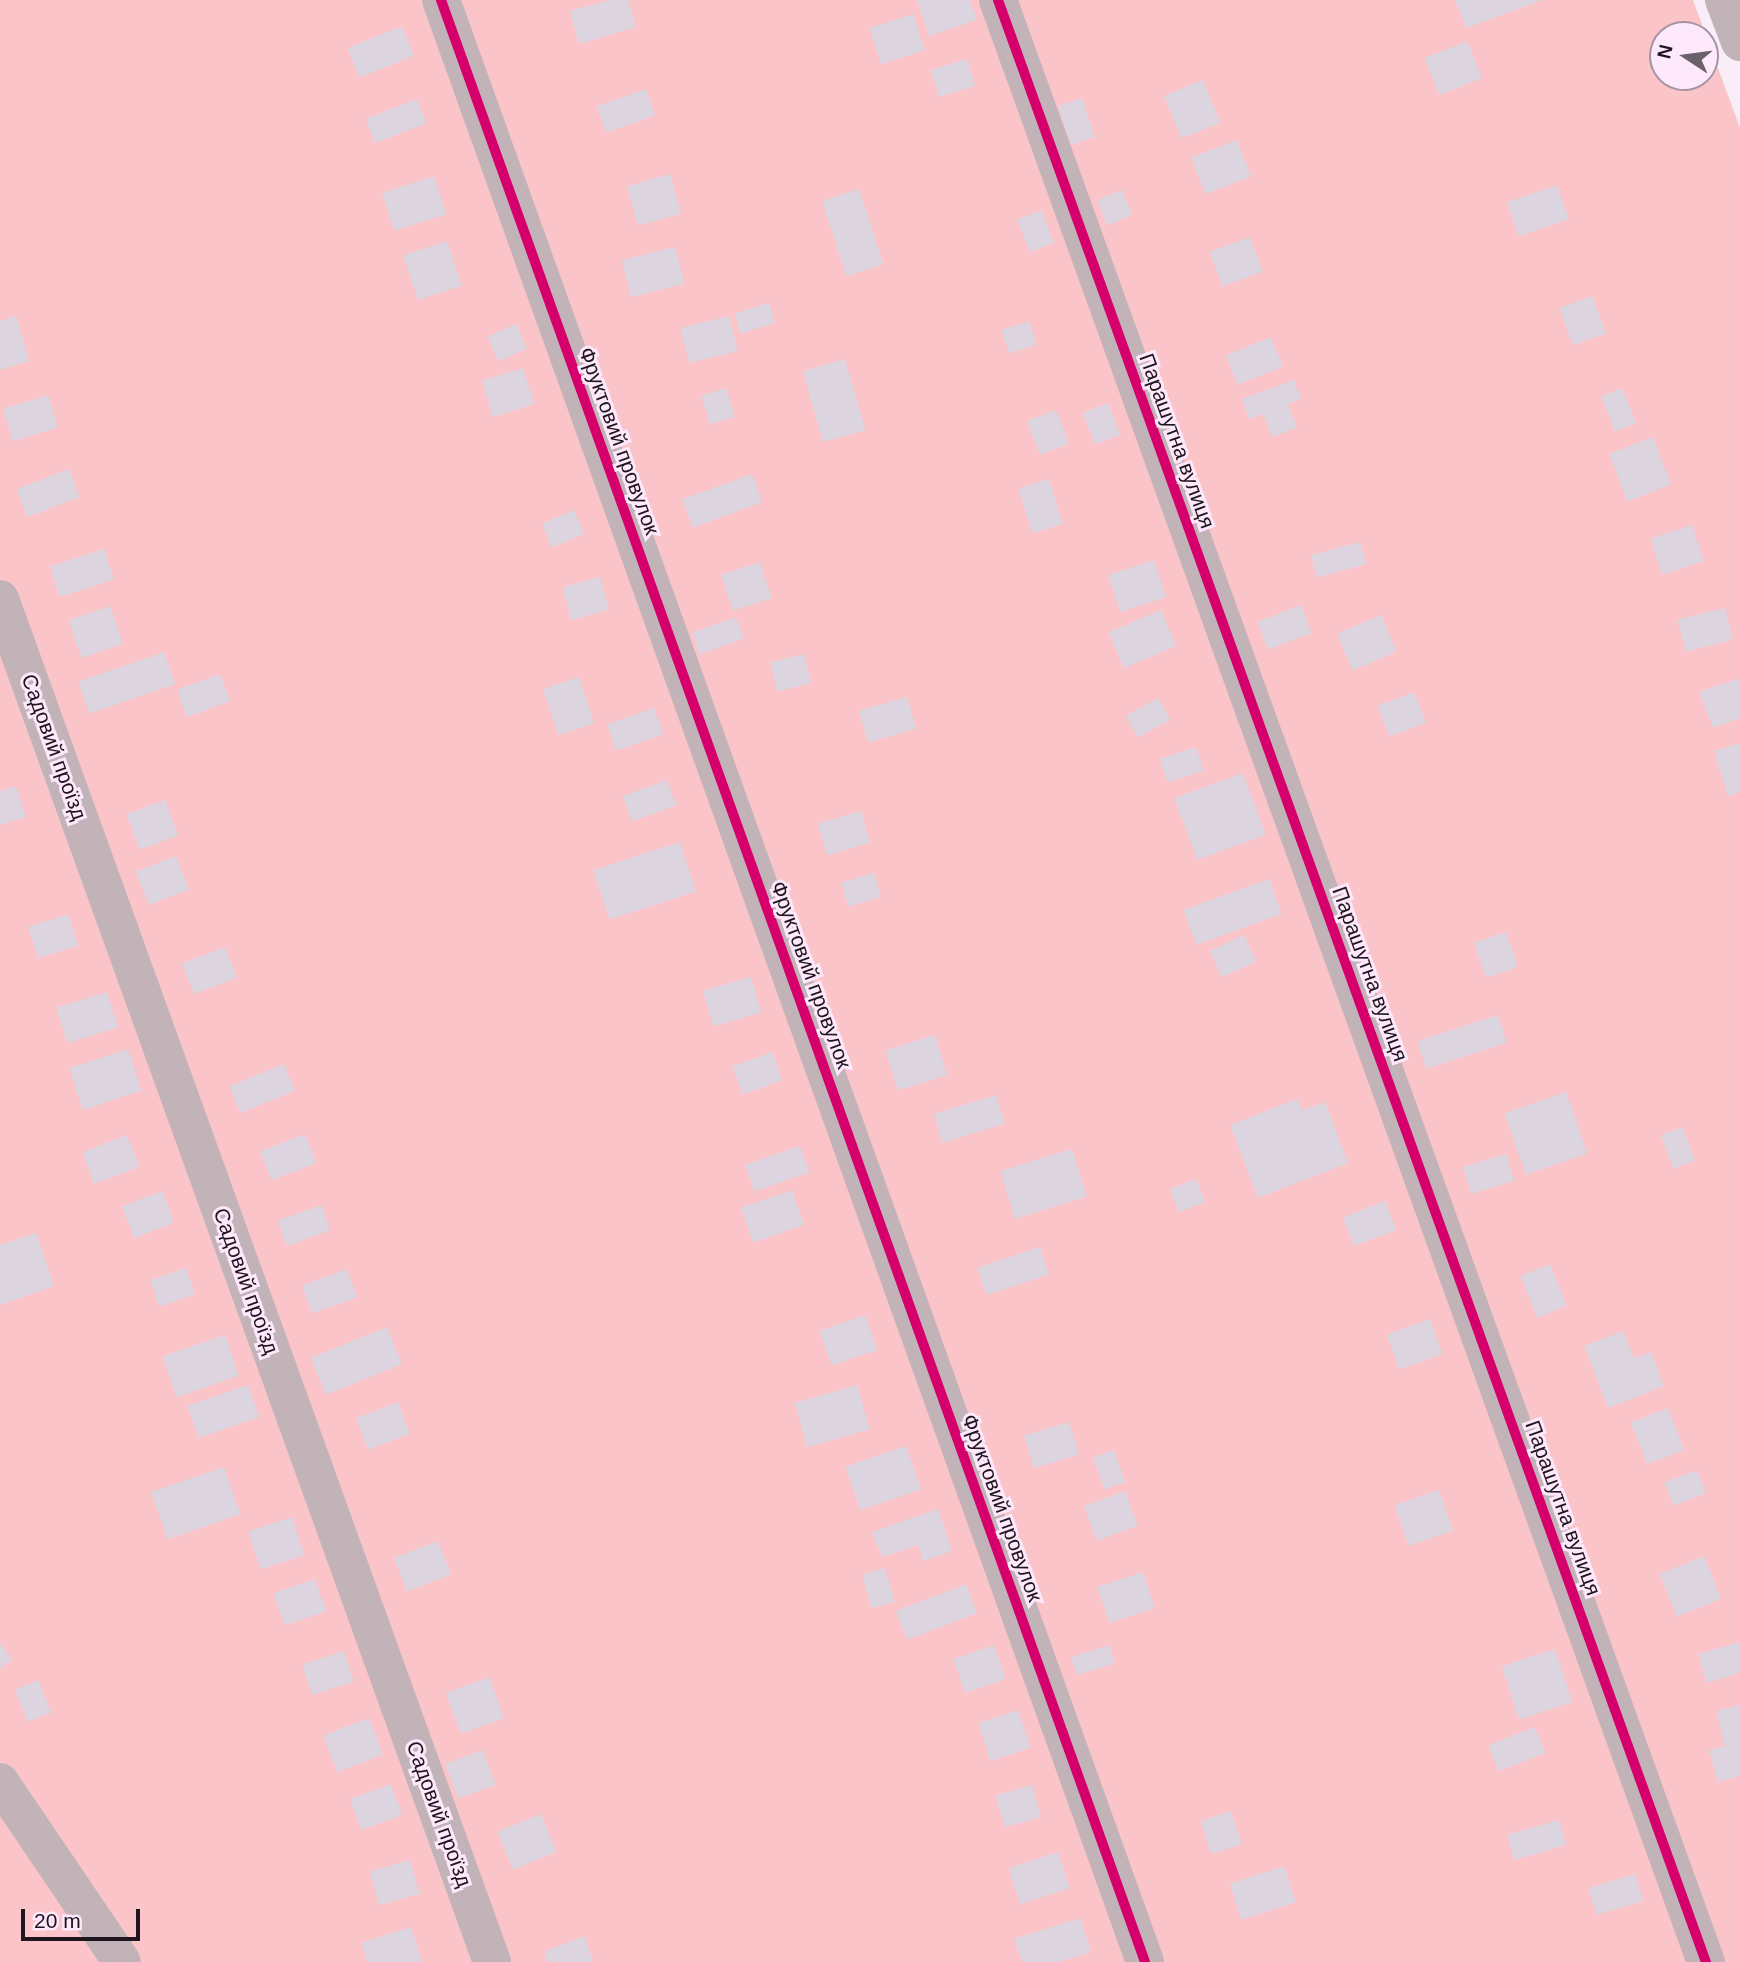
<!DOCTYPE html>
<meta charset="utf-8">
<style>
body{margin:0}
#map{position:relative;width:1740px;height:1962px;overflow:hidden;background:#f9edf8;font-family:Arial,sans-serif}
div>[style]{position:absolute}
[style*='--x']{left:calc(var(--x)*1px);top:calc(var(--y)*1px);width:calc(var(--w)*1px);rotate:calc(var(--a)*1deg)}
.green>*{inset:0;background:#fbc4c8}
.building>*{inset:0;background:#dcd4df;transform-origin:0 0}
.minor>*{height:38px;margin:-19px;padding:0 19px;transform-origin:19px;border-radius:19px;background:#c2b3b9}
.cycleway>*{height:10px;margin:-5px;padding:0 5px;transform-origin:5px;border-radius:5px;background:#d6006c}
span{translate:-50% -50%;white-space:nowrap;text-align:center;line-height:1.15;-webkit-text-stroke:6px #fee8fb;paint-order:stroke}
.street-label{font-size:21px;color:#1e151d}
.north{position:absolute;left:1649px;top:21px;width:70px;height:70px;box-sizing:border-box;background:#fee8fb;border:2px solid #a494a2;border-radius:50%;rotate:283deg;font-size:19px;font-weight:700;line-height:28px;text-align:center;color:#1e151d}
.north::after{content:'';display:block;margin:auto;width:24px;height:32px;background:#6b616a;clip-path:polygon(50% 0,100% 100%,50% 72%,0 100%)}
.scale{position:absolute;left:21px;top:1909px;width:119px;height:32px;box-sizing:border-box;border:4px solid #1e151d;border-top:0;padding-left:9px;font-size:21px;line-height:24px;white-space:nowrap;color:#1e151d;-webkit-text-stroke:5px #fee8fb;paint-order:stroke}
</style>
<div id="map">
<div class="green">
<div style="clip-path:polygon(evenodd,0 0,1693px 0,1740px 128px,1740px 1962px,0 1962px,0 0,1663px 35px,1705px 35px,1705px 77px,1663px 77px,1663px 35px)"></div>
</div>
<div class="building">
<div style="clip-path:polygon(609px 0,628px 0,636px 27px,579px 44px,570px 11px)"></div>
<div style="clip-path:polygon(917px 0,970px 0,977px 20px,929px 36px)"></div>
<div style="clip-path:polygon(1455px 0,1542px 0,1466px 28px)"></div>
<div style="left:913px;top:14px;width:38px;height:46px;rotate:72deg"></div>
<div style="left:402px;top:26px;width:32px;height:59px;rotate:68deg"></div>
<div style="left:1467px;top:41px;width:40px;height:46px;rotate:68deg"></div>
<div style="left:967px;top:59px;width:28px;height:38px;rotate:73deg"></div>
<div style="left:1203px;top:80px;width:46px;height:42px;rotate:68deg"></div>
<div style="left:646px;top:89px;width:28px;height:52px;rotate:71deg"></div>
<div style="left:1082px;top:98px;width:41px;height:25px;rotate:72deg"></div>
<div style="left:417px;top:99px;width:26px;height:55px;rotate:69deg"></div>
<div style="left:1237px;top:140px;width:39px;height:49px;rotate:69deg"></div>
<div style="left:670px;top:174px;width:41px;height:45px;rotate:74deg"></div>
<div style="left:434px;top:176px;width:40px;height:55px;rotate:72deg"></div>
<div style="left:1557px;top:185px;width:36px;height:53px;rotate:71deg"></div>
<div style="left:859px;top:189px;width:79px;height:39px;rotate:72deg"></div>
<div style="left:1122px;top:190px;width:27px;height:27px;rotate:68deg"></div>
<div style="left:1041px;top:210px;width:35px;height:26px;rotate:68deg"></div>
<div style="left:1250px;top:237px;width:37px;height:43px;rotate:70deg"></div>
<div style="left:447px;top:241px;width:47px;height:46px;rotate:72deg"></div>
<div style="left:675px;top:247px;width:38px;height:55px;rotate:76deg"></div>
<div style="left:1592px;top:296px;width:40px;height:35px;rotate:70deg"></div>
<div style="left:769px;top:303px;width:21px;height:36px;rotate:73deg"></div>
<div style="clip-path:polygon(16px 316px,29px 361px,0 370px,0 321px)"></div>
<div style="left:729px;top:316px;width:36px;height:50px;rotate:76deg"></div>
<div style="left:1029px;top:321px;width:25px;height:29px;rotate:72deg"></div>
<div style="left:516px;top:324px;width:27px;height:31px;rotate:66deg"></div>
<div style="left:1271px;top:337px;width:32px;height:49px;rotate:68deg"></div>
<div style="left:845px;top:359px;width:74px;height:44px;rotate:74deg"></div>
<div style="left:523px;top:368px;width:38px;height:43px;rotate:73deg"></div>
<div style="clip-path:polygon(1294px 380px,1301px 399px,1288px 404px,1297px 428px,1272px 437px,1263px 414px,1249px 419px,1242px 399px)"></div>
<div style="left:726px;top:388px;width:30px;height:26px;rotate:73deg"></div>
<div style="left:1622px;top:388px;width:38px;height:23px;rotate:68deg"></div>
<div style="left:48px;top:395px;width:34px;height:47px;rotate:73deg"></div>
<div style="left:1108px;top:403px;width:34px;height:27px;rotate:69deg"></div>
<div style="left:1056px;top:410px;width:36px;height:31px;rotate:69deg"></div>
<div style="left:1653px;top:437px;width:51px;height:47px;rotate:69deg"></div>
<div style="left:69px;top:469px;width:30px;height:56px;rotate:69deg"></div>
<div style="left:752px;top:474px;width:30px;height:74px;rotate:70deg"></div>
<div style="left:1049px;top:479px;width:47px;height:32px;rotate:73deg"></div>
<div style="left:574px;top:510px;width:26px;height:35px;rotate:67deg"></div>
<div style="left:1692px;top:525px;width:38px;height:44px;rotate:72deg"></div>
<div style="left:1360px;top:542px;width:23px;height:51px;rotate:75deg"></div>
<div style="left:104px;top:549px;width:32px;height:57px;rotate:72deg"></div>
<div style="left:1154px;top:560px;width:39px;height:48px;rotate:72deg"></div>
<div style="left:760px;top:562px;width:38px;height:41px;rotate:72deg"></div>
<div style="left:600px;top:577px;width:34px;height:39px;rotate:75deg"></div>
<div style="left:1301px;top:605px;width:30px;height:47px;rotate:69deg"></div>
<div style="left:110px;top:606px;width:40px;height:44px;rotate:71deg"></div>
<div style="left:1725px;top:608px;width:33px;height:49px;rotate:76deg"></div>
<div style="left:1161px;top:610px;width:39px;height:57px;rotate:67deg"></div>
<div style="left:1381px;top:615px;width:40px;height:48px;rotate:67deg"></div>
<div style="left:736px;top:617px;width:23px;height:47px;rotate:70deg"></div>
<div style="left:164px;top:652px;width:34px;height:91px;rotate:71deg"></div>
<div style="left:804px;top:654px;width:30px;height:35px;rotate:76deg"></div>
<div style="left:220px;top:674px;width:29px;height:46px;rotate:70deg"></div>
<div style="left:579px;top:677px;width:49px;height:38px;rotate:72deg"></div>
<div style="clip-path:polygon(1740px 678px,1740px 718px,1713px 728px,1699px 692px)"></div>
<div style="left:1414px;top:692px;width:33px;height:39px;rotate:69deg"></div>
<div style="left:907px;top:697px;width:33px;height:50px;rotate:74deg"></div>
<div style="left:1158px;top:698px;width:25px;height:37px;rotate:61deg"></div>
<div style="left:654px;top:708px;width:28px;height:50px;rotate:71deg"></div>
<div style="clip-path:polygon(1740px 743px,1740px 792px,1728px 796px,1714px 751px)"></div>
<div style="left:1196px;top:747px;width:25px;height:38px;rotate:72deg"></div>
<div style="left:1243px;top:773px;width:66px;height:73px;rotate:70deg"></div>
<div style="left:667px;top:780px;width:27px;height:47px;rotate:70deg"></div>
<div style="clip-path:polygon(16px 786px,26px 817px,0 825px,0 791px)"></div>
<div style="left:165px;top:800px;width:38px;height:41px;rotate:70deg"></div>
<div style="left:861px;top:811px;width:33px;height:45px;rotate:74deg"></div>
<div style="left:680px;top:842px;width:52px;height:91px;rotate:72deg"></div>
<div style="left:176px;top:856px;width:36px;height:43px;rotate:69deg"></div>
<div style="left:874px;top:873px;width:25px;height:34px;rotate:74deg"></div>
<div style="left:1269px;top:879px;width:37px;height:91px;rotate:70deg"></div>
<div style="left:68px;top:914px;width:33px;height:42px;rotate:72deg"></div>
<div style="left:1506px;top:932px;width:37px;height:34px;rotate:71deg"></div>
<div style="left:1244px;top:935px;width:29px;height:38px;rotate:65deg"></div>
<div style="left:225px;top:947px;width:33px;height:46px;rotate:69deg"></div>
<div style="left:751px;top:977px;width:37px;height:50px;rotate:74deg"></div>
<div style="left:107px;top:992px;width:37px;height:53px;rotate:73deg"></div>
<div style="left:1498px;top:1015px;width:29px;height:85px;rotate:72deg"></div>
<div style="left:935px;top:1035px;width:42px;height:52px;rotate:73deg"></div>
<div style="left:128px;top:1049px;width:44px;height:62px;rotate:72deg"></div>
<div style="left:772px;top:1052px;width:30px;height:42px;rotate:70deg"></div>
<div style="left:284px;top:1064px;width:29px;height:59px;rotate:68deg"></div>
<div style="left:1566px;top:1092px;width:65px;height:65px;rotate:71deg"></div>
<div style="left:996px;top:1095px;width:30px;height:65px;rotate:73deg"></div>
<div style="clip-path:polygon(1297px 1099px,1302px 1110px,1325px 1102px,1348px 1163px,1258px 1198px,1230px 1125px)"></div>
<div style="left:1682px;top:1127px;width:36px;height:23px;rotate:69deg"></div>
<div style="left:305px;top:1134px;width:31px;height:48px;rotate:69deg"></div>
<div style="left:127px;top:1135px;width:34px;height:48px;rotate:69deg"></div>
<div style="left:800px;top:1146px;width:28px;height:58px;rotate:71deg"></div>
<div style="left:1072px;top:1149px;width:50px;height:75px;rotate:73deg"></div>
<div style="left:1506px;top:1154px;width:28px;height:45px;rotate:73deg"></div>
<div style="left:1196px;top:1179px;width:25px;height:28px;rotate:69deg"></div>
<div style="left:792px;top:1190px;width:37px;height:54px;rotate:71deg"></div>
<div style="left:162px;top:1191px;width:34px;height:43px;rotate:69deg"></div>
<div style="left:1385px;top:1201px;width:31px;height:45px;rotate:69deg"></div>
<div style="left:321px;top:1205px;width:27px;height:46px;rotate:70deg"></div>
<div style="clip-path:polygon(36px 1233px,54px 1286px,0 1305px,0 1245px)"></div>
<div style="left:1040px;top:1247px;width:29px;height:66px;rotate:72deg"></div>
<div style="left:1550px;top:1264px;width:45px;height:32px;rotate:68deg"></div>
<div style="left:186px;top:1268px;width:28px;height:38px;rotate:71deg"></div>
<div style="left:347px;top:1269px;width:30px;height:48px;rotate:70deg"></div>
<div style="left:865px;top:1315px;width:37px;height:48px;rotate:71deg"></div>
<div style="left:1430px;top:1319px;width:37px;height:46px;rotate:70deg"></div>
<div style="left:387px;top:1327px;width:40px;height:82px;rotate:68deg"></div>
<div style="clip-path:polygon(1623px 1331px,1634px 1358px,1651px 1352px,1664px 1386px,1608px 1408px,1584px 1346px)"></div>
<div style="left:225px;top:1335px;width:43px;height:66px;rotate:71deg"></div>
<div style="left:248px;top:1385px;width:34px;height:64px;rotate:71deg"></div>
<div style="left:857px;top:1385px;width:46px;height:65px;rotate:74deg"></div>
<div style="left:398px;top:1402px;width:34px;height:45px;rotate:69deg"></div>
<div style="left:1668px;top:1408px;width:45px;height:40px;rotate:69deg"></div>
<div style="left:1069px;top:1422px;width:34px;height:47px;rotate:73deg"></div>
<div style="left:906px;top:1446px;width:46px;height:64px;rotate:71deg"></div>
<div style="left:1114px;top:1450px;width:34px;height:22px;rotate:71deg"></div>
<div style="left:224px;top:1467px;width:50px;height:77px;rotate:71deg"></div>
<div style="left:1697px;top:1470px;width:25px;height:35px;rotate:69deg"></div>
<div style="left:1439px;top:1490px;width:43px;height:47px;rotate:71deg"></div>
<div style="left:1125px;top:1491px;width:37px;height:44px;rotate:70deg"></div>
<div style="clip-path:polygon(938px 1509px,952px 1551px,923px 1561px,918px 1545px,882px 1557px,872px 1532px)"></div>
<div style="left:292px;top:1517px;width:40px;height:46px;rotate:72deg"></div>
<div style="left:438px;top:1541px;width:36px;height:47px;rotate:69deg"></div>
<div style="left:1704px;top:1556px;width:46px;height:48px;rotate:68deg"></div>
<div style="left:885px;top:1568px;width:35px;height:24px;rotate:74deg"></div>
<div style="left:1143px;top:1572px;width:38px;height:48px;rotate:72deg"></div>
<div style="left:315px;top:1579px;width:34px;height:44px;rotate:71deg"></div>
<div style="left:966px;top:1584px;width:31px;height:75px;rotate:69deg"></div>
<div style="clip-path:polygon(1740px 1642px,1740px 1673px,1707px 1683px,1698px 1654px)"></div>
<div style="clip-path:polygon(0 1643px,12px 1660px,0 1668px)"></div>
<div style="left:994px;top:1645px;width:36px;height:43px;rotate:71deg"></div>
<div style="left:1109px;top:1645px;width:19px;height:40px;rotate:72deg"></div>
<div style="left:1555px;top:1649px;width:56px;height:56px;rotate:72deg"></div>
<div style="left:344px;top:1651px;width:32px;height:44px;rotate:72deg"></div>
<div style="left:489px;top:1677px;width:44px;height:46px;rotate:70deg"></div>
<div style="left:38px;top:1680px;width:35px;height:25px;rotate:68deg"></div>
<div style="clip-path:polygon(1740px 1705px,1740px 1776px,1718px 1782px,1709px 1750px,1725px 1746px,1716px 1711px)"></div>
<div style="left:1018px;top:1710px;width:40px;height:42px;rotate:72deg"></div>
<div style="left:369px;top:1718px;width:39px;height:49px;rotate:69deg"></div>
<div style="left:1535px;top:1727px;width:28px;height:50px;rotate:69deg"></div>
<div style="left:483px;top:1750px;width:37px;height:40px;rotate:70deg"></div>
<div style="left:391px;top:1784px;width:33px;height:44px;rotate:70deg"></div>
<div style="left:1032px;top:1785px;width:33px;height:38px;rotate:74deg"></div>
<div style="left:1231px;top:1811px;width:35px;height:32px;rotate:72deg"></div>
<div style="left:541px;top:1814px;width:41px;height:47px;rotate:68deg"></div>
<div style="left:1559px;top:1820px;width:26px;height:54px;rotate:74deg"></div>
<div style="left:1058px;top:1852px;width:38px;height:52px;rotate:72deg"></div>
<div style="left:410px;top:1860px;width:35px;height:42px;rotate:74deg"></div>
<div style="left:1284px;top:1866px;width:38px;height:57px;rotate:72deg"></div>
<div style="left:1635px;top:1874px;width:28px;height:49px;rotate:73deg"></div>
<div style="clip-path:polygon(1080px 1918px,1091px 1952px,1059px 1962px,1022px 1962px,1014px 1939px)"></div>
<div style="clip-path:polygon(411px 1927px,422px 1962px,367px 1962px,361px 1943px)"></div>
<div style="clip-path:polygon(584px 1936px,593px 1962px,547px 1962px,544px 1952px)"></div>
</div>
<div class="minor">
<div style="--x:441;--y:0;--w:2084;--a:70.26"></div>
<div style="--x:998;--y:0;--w:2086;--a:70.16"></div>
<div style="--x:1724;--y:0;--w:45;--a:69.1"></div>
<div style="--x:0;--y:599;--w:1449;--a:70.15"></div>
<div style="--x:0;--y:1782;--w:217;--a:55.9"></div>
</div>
<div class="cycleway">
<div style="--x:441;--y:0;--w:2084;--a:70.26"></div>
<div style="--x:998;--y:0;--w:2086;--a:70.16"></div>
</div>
<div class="street-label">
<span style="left:619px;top:441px;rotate:70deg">Фруктовий провулок</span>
<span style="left:1177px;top:441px;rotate:70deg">Парашутна вулиця</span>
<span style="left:54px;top:747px;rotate:70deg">Садовий проїзд</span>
<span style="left:1370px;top:974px;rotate:70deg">Парашутна вулиця</span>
<span style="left:811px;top:975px;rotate:70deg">Фруктовий провулок</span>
<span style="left:246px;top:1281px;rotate:70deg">Садовий проїзд</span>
<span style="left:1002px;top:1508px;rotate:70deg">Фруктовий провулок</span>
<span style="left:1563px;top:1508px;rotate:70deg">Парашутна вулиця</span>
<span style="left:439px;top:1814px;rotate:70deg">Садовий проїзд</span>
</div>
<div class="north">N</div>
<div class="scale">20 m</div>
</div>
